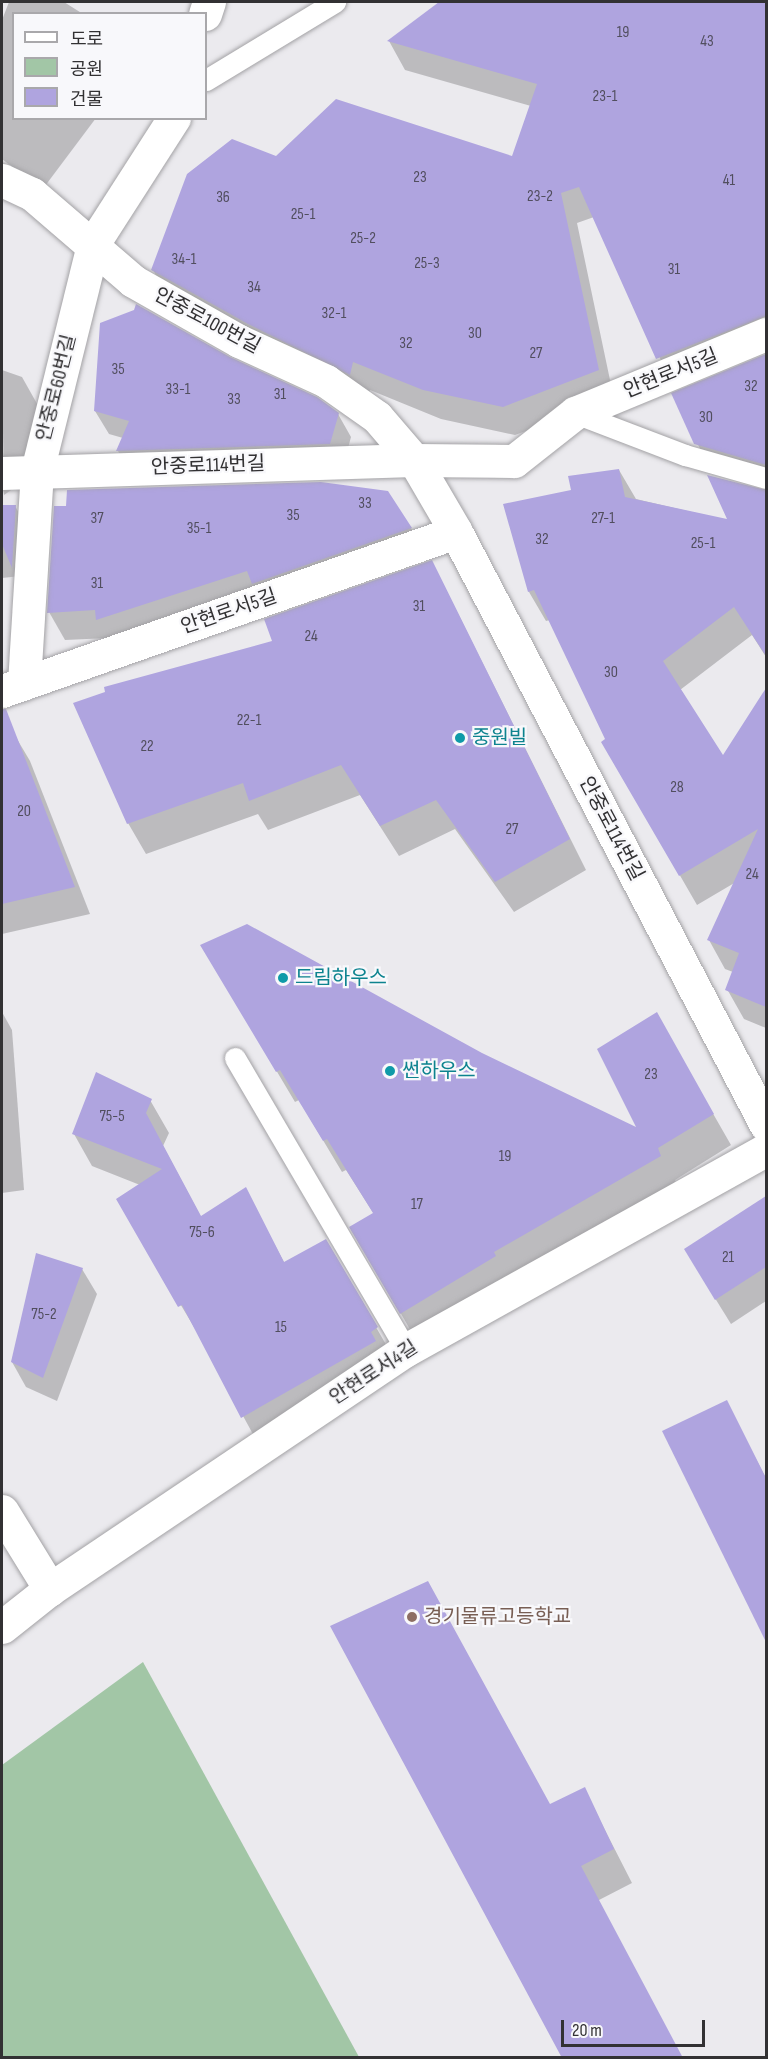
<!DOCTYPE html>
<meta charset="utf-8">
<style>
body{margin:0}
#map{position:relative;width:768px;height:2059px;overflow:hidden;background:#ebeaee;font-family:"Sofia Sans Condensed","Noto Sans KR",sans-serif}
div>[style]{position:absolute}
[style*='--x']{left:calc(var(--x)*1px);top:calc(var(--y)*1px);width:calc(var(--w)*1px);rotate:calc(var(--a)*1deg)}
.green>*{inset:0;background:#a2c6a6}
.shadow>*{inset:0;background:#0003}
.building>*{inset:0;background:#afa4df}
.roads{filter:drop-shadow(0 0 2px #a3a2a5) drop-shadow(0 0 2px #a3a2a5)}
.service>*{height:21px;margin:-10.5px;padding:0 10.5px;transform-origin:10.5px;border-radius:10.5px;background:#fff}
.minor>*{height:33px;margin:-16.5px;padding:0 16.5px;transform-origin:16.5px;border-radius:16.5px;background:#fff}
.dots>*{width:16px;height:16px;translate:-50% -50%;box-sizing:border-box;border:3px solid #f8f8fb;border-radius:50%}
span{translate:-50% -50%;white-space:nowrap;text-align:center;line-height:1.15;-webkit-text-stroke:4.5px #f8f8fb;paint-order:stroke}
.number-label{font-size:16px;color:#514e5e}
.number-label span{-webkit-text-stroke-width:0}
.street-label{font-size:20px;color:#323133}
.culture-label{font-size:20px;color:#0d838f}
.left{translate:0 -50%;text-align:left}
.education-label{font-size:20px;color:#785e54}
.frame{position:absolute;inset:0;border:3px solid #323133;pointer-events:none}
.legend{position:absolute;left:12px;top:12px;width:195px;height:108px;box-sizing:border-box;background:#f8f8fb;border:2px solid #a9a8ab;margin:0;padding:8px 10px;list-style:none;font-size:18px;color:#323133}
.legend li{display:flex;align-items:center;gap:12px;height:30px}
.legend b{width:30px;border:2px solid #a9a8ab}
.scale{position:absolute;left:561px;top:2020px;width:144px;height:27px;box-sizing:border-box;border:3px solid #323133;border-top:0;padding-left:8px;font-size:18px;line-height:21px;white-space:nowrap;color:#323133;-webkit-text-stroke:4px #f8f8fb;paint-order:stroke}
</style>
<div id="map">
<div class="green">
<div style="clip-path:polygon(143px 1662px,359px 2057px,2px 2057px,2px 1765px)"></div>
</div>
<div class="shadow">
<div style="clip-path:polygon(9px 2px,64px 2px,83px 14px,14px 14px,14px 118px,96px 118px,42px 190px,2px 159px,2px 20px)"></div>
<div style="clip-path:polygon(443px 2px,766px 2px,766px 349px,674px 388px,594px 217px,577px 223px,614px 399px,515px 435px,441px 419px,370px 390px,366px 403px,170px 299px,153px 270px,276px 158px,513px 158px,531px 106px,405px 70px,389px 41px)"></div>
<div style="clip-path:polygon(766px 356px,766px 657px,752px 635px,680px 690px,723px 757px,766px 691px,766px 1028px,744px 1019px,727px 989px,733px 972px,725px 969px,709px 940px,736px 882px,697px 905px,603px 742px,607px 740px,550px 620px,546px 621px,529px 592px,505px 505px,572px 491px,619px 470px,636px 499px,730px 521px,764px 488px,712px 473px,673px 394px)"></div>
<div style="clip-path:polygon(229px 359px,338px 414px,351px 437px,343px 467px,131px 473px,118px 451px,123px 438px,109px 434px,95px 411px)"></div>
<div style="clip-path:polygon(2px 370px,22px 377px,40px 409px,14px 488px,4px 495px)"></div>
<div style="clip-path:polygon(2px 506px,15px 506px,32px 536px,30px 575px,2px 578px)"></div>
<div style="clip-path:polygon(411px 528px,427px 556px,109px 638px,65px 640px,49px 612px)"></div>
<div style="clip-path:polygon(432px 562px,586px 870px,514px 912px,455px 829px,399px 856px,360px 795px,268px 830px,258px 814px,146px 854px,128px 823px,107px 693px,274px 642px)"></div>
<div style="clip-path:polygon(14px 734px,30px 761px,90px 914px,2px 934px,2px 739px)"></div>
<div style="clip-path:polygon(220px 976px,481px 1055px,639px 1130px,656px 1014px,731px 1145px,675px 1180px,678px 1188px,419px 1345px,351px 1227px,374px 1214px,346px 1170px,342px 1172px,299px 1100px,295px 1102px)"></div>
<div style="clip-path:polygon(2px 1012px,12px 1030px,24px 1190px,2px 1193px)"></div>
<div style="clip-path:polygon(150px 1100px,169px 1133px,163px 1146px,201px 1217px,245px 1189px,285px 1264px,326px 1241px,395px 1360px,261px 1449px,200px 1337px,118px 1200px,140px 1185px,92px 1166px,74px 1134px)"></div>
<div style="clip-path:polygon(761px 1202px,766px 1202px,766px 1301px,731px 1324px,700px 1274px)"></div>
<div style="clip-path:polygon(82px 1269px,97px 1294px,57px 1401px,26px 1387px,12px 1362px)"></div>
<div style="clip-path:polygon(726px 1402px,766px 1478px,766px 1639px,665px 1432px)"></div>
<div style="clip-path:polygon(584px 1789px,632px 1883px,599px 1900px,564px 2058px)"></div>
</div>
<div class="building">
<div style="clip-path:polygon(439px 2px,766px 2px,766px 316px,656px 359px,579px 187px,561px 193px,599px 370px,503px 407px,423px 390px,353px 362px,350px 375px,248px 324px,151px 270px,187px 174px,232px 139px,276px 156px,336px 99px,512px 156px,537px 84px,387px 41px)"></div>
<div style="clip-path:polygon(136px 304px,230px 357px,317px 397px,339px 413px,330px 444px,116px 451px,129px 421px,94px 411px,100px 323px,134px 310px)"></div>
<div style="clip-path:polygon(766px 354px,766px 465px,694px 444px,671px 393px)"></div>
<div style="clip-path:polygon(619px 469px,625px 497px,727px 519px,707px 475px,766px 490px,766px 656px,734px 607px,663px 661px,723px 755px,766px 688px,766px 1007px,725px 990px,739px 953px,707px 940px,758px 829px,679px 876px,601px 742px,605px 739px,534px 590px,528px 592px,503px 504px,571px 490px,568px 476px)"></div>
<div style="clip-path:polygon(321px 482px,388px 491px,412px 528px,252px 584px,247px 571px,96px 620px,95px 610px,47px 613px,54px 506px,66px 506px,67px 490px)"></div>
<div style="clip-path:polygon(2px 505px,16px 505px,12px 568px,2px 544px)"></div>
<div style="clip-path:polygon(432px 560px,570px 839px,495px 882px,436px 800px,380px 826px,341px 765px,249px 801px,243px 783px,127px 824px,73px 703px,105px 692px,104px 687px,272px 641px,264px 619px)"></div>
<div style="clip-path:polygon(2px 709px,6px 709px,75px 887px,2px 904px)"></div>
<div style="clip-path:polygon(247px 924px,482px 1053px,636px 1127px,597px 1049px,657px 1012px,714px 1114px,658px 1148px,661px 1156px,494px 1252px,496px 1256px,400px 1314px,349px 1227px,373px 1213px,327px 1139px,323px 1141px,280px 1070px,276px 1072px,200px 945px)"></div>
<div style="clip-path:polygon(96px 1072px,152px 1099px,146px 1113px,201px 1216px,246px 1187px,284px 1262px,326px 1239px,378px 1327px,371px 1332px,376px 1341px,241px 1418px,182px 1305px,178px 1307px,116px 1199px,162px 1169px,72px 1134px)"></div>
<div style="clip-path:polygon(766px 1196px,766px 1267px,715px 1300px,684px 1249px)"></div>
<div style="clip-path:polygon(36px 1253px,83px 1268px,43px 1378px,11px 1362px)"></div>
<div style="clip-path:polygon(727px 1400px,766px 1478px,766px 1642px,662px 1431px)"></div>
<div style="clip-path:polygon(428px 1581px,550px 1804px,585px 1787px,614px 1849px,581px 1866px,683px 2058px,562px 2058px,330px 1626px)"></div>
</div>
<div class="roads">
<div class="service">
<div style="--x:206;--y:80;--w:151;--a:-31.2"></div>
<div style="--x:575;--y:413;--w:118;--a:20.9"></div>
<div style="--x:685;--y:455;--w:84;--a:15.9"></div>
<div style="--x:235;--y:1058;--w:338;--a:59.6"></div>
</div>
<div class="minor">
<div style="--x:205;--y:14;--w:13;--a:-72"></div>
<div style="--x:2;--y:180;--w:33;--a:25"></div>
<div style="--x:32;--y:194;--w:133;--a:40.7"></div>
<div style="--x:133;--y:281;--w:122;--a:29.5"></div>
<div style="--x:239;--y:341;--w:96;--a:24.7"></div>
<div style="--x:326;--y:381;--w:62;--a:35.2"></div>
<div style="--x:377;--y:417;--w:57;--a:49.3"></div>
<div style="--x:414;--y:460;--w:83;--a:59.7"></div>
<div style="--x:456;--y:532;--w:669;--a:62.4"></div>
<div style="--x:2;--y:473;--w:412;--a:-1.8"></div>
<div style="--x:414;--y:460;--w:100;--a:0.6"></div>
<div style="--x:514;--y:461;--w:78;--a:-38.2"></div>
<div style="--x:575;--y:413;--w:207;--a:-22.5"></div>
<div style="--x:24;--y:683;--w:212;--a:-86.5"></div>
<div style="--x:37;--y:471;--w:234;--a:-76.1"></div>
<div style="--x:93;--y:244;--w:150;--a:-57.3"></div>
<div style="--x:2;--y:691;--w:481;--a:-19.3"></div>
<div style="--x:2;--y:1511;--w:92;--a:58.4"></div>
<div style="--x:2;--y:1627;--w:61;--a:-38.4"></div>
<div style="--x:50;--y:1589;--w:429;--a:-33.9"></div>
<div style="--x:406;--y:1350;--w:412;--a:-29.1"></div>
</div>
</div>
<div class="dots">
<div style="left:460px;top:738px;background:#0f9aa8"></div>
<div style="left:283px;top:978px;background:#0f9aa8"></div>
<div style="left:390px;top:1071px;background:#0f9aa8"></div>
<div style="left:412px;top:1617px;background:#8d6e63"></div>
</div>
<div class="number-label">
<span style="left:623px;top:33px">19</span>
<span style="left:707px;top:42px">43</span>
<span style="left:605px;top:97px">23-1</span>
<span style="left:420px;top:178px">23</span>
<span style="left:729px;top:181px">41</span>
<span style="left:540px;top:197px">23-2</span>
<span style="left:223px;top:198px">36</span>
<span style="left:303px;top:215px">25-1</span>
<span style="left:363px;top:239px">25-2</span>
<span style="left:184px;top:260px">34-1</span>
<span style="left:427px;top:264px">25-3</span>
<span style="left:674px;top:270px">31</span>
<span style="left:254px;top:288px">34</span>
<span style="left:334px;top:314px">32-1</span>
<span style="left:475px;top:334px">30</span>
<span style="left:406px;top:344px">32</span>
<span style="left:536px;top:354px">27</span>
<span style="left:118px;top:370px">35</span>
<span style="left:751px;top:387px">32</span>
<span style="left:178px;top:390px">33-1</span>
<span style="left:280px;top:395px">31</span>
<span style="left:234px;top:400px">33</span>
<span style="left:706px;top:418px">30</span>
<span style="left:365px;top:504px">33</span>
<span style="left:293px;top:516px">35</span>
<span style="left:97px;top:519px">37</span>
<span style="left:603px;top:519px">27-1</span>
<span style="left:199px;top:529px">35-1</span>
<span style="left:542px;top:540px">32</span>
<span style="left:703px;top:544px">25-1</span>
<span style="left:97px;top:584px">31</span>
<span style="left:419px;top:607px">31</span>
<span style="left:311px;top:637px">24</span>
<span style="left:611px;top:673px">30</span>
<span style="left:249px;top:721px">22-1</span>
<span style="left:147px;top:747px">22</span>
<span style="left:677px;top:788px">28</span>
<span style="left:24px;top:812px">20</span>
<span style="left:512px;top:830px">27</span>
<span style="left:752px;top:875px">24</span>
<span style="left:651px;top:1075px">23</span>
<span style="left:112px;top:1117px">75-5</span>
<span style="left:505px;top:1157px">19</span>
<span style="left:417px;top:1205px">17</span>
<span style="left:202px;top:1233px">75-6</span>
<span style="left:728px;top:1258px">21</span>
<span style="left:44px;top:1315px">75-2</span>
<span style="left:281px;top:1328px">15</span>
</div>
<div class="street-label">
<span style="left:207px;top:321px;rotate:28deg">안중로100번길</span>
<span style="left:671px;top:374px;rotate:-22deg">안현로서5길</span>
<span style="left:57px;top:388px;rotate:-76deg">안중로60번길</span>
<span style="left:208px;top:466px;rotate:-2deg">안중로114번길</span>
<span style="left:229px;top:612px;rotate:-19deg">안현로서5길</span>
<span style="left:611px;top:829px;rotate:62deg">안중로114번길</span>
<span style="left:374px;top:1373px;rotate:-33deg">안현로서4길</span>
</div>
<div class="culture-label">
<span class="left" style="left:472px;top:738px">중원빌</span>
<span class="left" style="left:295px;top:978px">드림하우스</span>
<span class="left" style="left:402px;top:1071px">썬하우스</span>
</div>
<div class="education-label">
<span class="left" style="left:424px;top:1617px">경기물류고등학교</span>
</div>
<div class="frame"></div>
<ul class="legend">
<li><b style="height:8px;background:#fff"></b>도로</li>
<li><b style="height:16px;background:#a2c6a6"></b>공원</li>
<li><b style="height:16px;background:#afa4df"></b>건물</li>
</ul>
<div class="scale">20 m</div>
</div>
